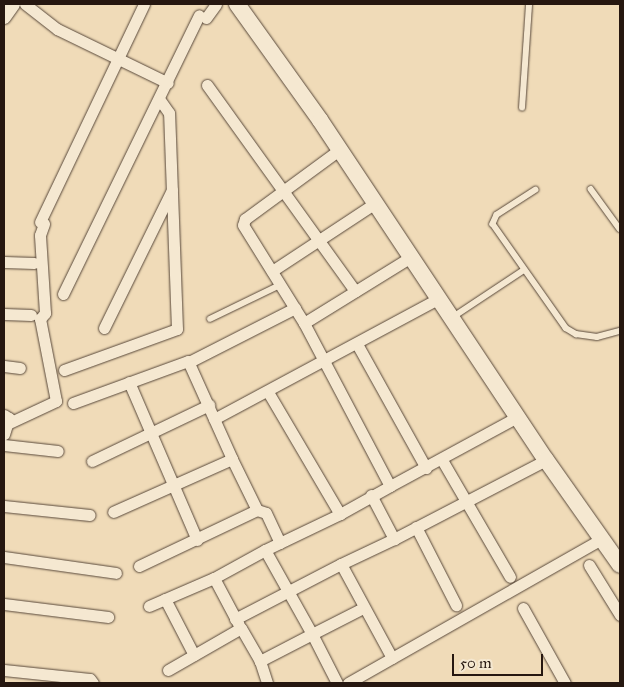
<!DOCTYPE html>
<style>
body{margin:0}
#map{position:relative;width:624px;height:687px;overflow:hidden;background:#f0dbb8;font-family:"IM FELL Great Primer",serif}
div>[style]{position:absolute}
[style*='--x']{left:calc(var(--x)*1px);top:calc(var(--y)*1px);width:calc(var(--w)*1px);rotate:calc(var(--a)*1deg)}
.roads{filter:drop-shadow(0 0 1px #58483a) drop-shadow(0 0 1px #58483a)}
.service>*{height:5.5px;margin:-2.75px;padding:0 2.75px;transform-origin:2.75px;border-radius:2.75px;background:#f5e8d1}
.minor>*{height:11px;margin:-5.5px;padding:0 5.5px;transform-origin:5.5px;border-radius:5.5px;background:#f5e8d1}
.tertiary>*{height:14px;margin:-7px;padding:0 7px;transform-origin:7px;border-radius:7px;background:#f5e8d1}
.secondary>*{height:16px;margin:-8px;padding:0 8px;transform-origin:8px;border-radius:8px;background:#f5e8d1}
span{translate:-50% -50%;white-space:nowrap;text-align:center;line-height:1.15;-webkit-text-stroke:5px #f5e8d1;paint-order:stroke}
.frame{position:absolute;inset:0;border:5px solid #261710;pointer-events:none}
.scale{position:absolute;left:452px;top:654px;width:91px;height:22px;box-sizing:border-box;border:2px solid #261710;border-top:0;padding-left:6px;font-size:15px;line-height:18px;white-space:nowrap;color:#261710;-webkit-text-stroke:4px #f5e8d1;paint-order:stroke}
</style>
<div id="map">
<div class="roads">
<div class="service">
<div style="--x:522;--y:108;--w:104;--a:-86.1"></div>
<div style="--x:591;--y:189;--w:49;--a:54.1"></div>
<div style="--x:536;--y:190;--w:46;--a:147.3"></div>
<div style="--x:497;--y:215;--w:10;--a:114"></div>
<div style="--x:493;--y:224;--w:127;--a:54.9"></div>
<div style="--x:566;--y:328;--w:12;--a:31"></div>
<div style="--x:576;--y:334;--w:21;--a:8"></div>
<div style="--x:597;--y:337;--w:24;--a:-15"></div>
<div style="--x:453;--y:317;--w:85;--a:-33.5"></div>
<div style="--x:210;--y:319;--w:78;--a:-25.9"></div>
</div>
<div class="minor">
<div style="--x:25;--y:4;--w:41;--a:38"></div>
<div style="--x:57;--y:29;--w:123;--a:25.9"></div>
<div style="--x:206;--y:18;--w:17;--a:-54"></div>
<div style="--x:207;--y:85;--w:254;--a:54.3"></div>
<div style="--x:339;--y:150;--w:117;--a:143.7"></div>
<div style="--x:245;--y:219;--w:6;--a:108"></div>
<div style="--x:243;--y:225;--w:115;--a:58.1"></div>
<div style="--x:304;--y:323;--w:184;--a:62.2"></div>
<div style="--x:390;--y:486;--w:145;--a:-28.5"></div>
<div style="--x:40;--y:222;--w:242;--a:-64.5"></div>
<div style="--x:4;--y:262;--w:30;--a:2"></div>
<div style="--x:272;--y:271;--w:123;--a:-33.4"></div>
<div style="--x:63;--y:294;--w:310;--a:-64"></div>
<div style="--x:4;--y:314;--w:27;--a:2"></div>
<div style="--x:304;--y:323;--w:126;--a:-31.7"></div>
<div style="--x:104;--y:328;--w:154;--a:-63.8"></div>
<div style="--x:357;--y:344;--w:142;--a:60.9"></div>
<div style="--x:189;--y:362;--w:119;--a:-27"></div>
<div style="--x:4;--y:366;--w:16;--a:7"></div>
<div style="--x:64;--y:370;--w:120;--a:-19.9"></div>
<div style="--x:177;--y:329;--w:216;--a:-92.1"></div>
<div style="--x:169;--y:113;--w:16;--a:-125"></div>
<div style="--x:129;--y:382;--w:172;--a:66.7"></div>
<div style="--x:268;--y:392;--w:142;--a:59.5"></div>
<div style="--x:340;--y:514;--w:57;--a:-29.2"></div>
<div style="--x:73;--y:403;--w:122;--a:-20.1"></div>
<div style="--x:188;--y:361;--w:107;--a:65.8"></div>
<div style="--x:232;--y:459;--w:130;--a:156"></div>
<div style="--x:4;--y:415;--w:6;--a:31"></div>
<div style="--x:9;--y:418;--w:17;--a:107"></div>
<div style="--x:214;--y:419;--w:254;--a:-28.2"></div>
<div style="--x:9;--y:423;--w:52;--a:-25.1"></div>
<div style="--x:56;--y:401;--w:84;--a:-101"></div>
<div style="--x:40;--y:319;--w:8;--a:-50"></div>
<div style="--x:45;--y:313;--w:78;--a:-93.7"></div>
<div style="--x:40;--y:235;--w:12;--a:-70"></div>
<div style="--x:4;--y:445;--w:54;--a:6.3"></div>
<div style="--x:442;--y:460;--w:135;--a:59.8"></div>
<div style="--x:92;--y:461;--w:130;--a:-25.6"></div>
<div style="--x:371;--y:495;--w:50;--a:62.4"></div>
<div style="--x:394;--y:539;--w:171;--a:-27.5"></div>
<div style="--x:4;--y:506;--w:86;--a:6"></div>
<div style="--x:257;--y:510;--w:9;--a:18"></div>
<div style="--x:266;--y:513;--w:33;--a:65"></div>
<div style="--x:416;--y:527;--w:88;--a:62.9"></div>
<div style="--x:265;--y:550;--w:83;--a:-25.6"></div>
<div style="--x:4;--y:557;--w:113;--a:8.1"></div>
<div style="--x:589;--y:565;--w:59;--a:58.2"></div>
<div style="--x:139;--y:566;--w:131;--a:-25.4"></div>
<div style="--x:257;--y:510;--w:57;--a:-116.1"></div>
<div style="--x:214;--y:578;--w:53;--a:62"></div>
<div style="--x:165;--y:599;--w:63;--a:62.6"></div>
<div style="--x:4;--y:604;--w:105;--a:7.1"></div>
<div style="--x:149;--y:606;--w:71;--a:-23.3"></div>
<div style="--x:214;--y:578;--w:58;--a:-28.8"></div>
<div style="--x:265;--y:550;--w:96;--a:60.8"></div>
<div style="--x:312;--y:634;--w:59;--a:152.6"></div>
<div style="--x:523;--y:608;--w:86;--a:60.8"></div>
<div style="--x:235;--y:619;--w:119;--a:-27.4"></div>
<div style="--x:392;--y:658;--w:107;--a:-118.5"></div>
<div style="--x:341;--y:564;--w:59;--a:-25.3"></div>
<div style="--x:4;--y:670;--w:86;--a:6"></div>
<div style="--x:90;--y:679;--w:5;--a:53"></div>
<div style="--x:168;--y:670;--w:84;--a:-29.9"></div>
<div style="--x:241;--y:628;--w:38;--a:60"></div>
<div style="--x:260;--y:661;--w:23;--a:72"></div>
<div style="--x:337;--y:683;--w:55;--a:-117"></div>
<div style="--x:312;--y:634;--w:57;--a:-27"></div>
<div style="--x:348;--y:683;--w:293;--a:-29.6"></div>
</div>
<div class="tertiary">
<div style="--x:4;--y:17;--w:16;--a:-55"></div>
</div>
<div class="secondary">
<div style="--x:237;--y:4;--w:143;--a:54.4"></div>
<div style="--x:320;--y:120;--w:408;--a:56.4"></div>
<div style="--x:546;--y:460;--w:128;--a:54.8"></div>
</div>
</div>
<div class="frame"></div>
<div class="scale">50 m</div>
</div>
